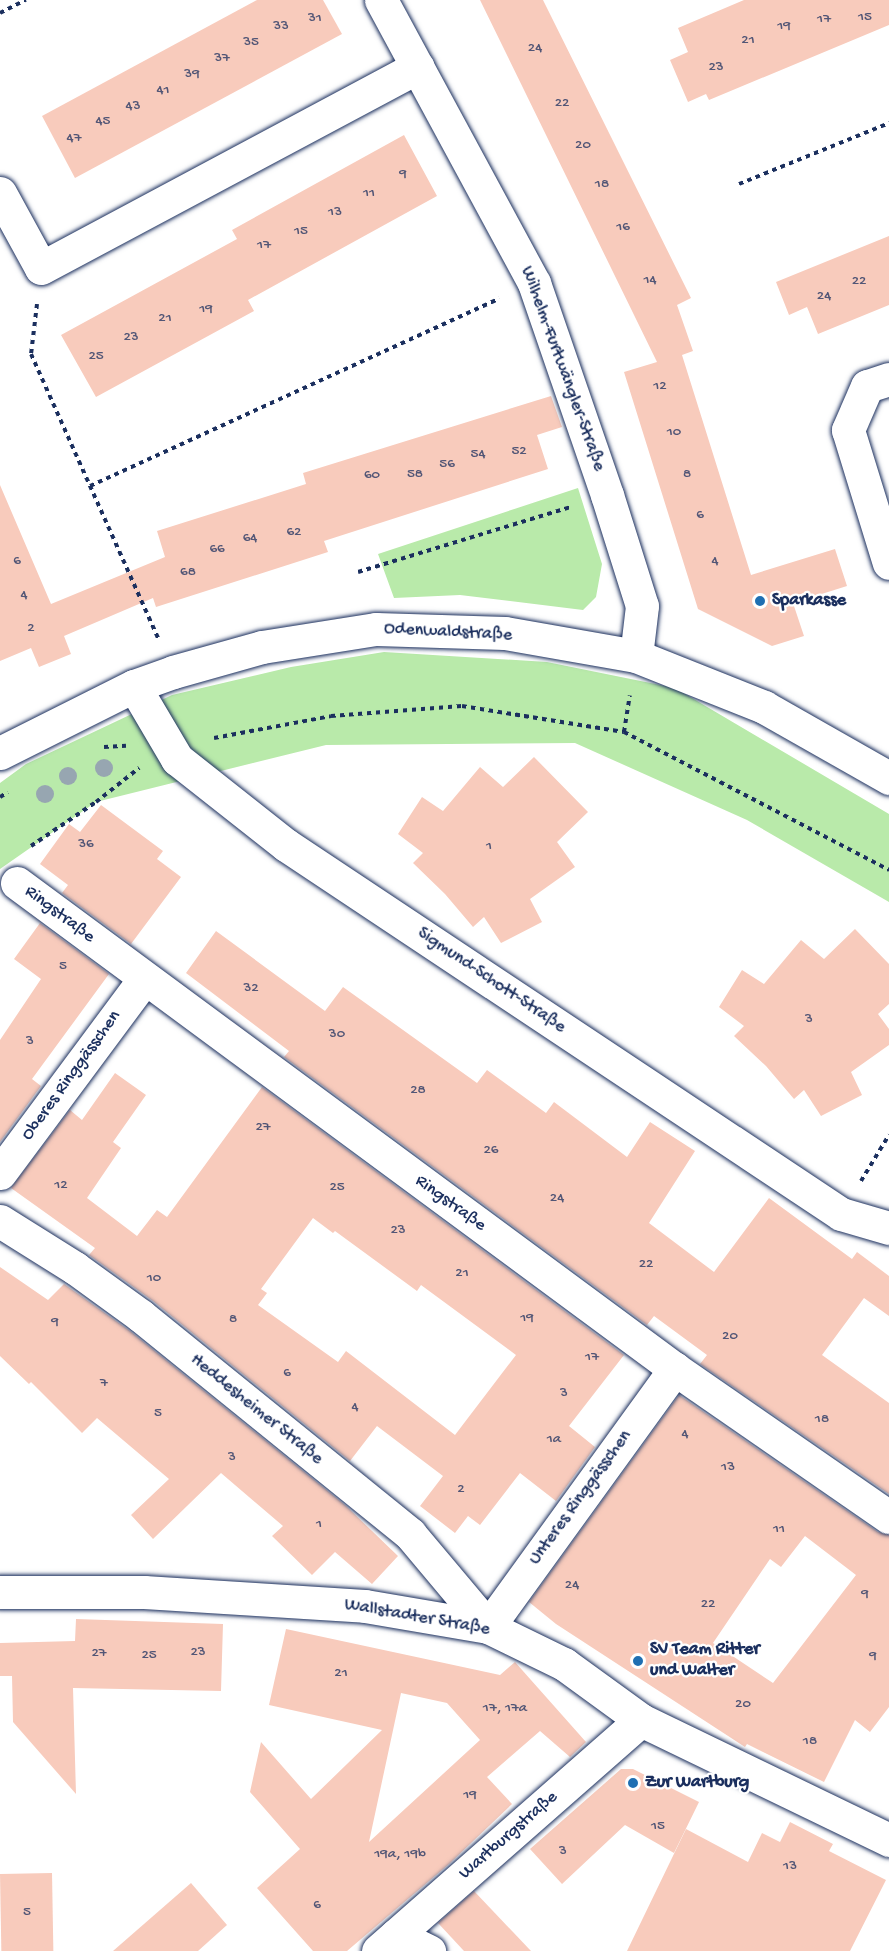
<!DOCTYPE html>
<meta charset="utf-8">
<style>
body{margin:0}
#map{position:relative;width:889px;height:1951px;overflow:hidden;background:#fff;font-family:"Gochi Hand",sans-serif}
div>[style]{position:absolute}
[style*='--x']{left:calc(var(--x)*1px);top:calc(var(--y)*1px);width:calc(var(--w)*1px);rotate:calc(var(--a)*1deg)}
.green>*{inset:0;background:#b9eaaa}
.building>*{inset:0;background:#f8cbbc;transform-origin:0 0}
.path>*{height:4px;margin-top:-2px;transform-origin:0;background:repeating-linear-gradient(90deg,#1b2f5e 0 4.5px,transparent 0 9px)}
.roads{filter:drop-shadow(0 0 2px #1b2f5e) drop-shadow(0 0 2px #1b2f5e)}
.minor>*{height:33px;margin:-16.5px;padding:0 16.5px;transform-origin:16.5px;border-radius:16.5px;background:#fff}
.trees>*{width:18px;height:18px;margin:-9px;border-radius:50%;background:#97a6b1}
.dots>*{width:16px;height:16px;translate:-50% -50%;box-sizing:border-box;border:3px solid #fff;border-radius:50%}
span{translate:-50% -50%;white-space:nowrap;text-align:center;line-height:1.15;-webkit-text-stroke:4.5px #fff;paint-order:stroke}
.number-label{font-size:15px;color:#525676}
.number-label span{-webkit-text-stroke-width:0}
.street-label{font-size:18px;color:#1b2f5e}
.poi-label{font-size:18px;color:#1b2f5e;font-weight:700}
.left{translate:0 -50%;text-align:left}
</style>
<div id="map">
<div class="green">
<div style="clip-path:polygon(578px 488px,602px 564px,596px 597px,583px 610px,460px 595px,394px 598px,378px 554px)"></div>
<div style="clip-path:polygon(384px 652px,547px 662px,675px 688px,889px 814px,889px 902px,747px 820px,575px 743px,326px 745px,96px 802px,0 869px,0 783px,26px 764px,172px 695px,291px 667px)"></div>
</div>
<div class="building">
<div style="clip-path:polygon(257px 0,323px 0,342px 34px,75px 178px,42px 116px)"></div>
<div style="clip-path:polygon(480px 0,543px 0,691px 298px,677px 305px,693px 351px,682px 355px,751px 575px,835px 549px,847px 586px,793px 603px,804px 636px,772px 646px,698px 609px,624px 372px,657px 362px)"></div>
<div style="clip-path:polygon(744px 0,889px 0,889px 25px,709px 100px,706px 94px,688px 102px,670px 60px,688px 52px,678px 28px)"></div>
<div style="clip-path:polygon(404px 135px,437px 196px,248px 300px,254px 311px,96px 397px,61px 335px,237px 239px,232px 230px)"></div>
<div style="clip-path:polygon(889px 236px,889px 305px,818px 334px,807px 307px,789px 315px,776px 282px)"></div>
<div style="clip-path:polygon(551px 396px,562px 427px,537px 435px,548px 469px,324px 541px,328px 552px,156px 607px,153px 598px,64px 636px,71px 654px,39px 667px,31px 648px,0 661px,0 485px,51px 604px,165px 557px,157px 531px,306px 484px,303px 473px)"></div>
<div style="clip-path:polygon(534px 757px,588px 812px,557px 842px,575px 867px,530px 899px,542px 922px,501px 943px,484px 917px,473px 927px,445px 894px,413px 863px,423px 853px,398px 834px,422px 797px,443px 811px,480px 767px,503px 787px)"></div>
<div style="clip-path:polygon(101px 805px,163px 851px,157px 859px,181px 877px,131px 944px,62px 893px,68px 885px,40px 864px,69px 824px,80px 832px)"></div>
<div style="clip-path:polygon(40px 923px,109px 974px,32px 1079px,41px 1086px,0 1142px,0 1040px,41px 979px,14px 959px)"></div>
<div style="clip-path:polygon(855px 929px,889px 964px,889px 1004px,878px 1014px,889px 1029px,889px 1045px,851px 1072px,862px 1095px,821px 1116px,804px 1090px,794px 1099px,766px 1066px,734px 1036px,744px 1026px,719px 1007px,742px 970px,764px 984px,801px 940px,824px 959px)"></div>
<div style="clip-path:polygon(216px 931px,325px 1011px,343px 987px,477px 1083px,487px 1070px,546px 1113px,554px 1102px,627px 1157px,650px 1122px,695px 1151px,649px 1223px,714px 1272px,769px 1198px,852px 1259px,857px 1252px,889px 1276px,889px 1316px,864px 1298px,822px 1355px,889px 1403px,889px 1494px,700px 1364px,707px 1355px,654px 1316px,647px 1325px,284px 1057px,289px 1051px,186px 973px)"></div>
<div style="clip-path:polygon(evenodd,115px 1073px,146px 1095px,113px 1142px,121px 1148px,87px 1198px,137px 1236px,157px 1210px,167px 1217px,262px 1087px,624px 1355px,569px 1426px,595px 1447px,556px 1501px,520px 1473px,480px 1525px,468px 1516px,455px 1533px,420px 1506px,443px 1476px,377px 1426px,350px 1461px,153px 1301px,89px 1255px,95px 1248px,11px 1188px,70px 1110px,82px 1120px,115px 1073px,313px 1218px,333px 1233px,335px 1231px,417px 1291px,421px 1285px,516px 1355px,455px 1435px,346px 1351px,338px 1362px,258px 1305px,267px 1293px,261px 1289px,313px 1218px)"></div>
<div style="clip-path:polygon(0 1267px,48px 1300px,64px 1284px,130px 1331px,345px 1505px,398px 1556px,372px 1584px,335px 1552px,312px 1575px,272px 1536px,283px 1526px,221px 1473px,153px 1539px,131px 1515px,169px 1479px,97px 1418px,82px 1433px,31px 1382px,29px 1384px,0 1356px)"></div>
<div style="clip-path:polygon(evenodd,679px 1395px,878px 1532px,889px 1535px,889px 1707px,870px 1732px,855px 1720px,824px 1782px,747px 1744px,745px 1747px,556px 1624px,529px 1602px,679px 1395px,805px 1536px,856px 1575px,773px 1683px,713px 1643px,770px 1559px,781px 1567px,805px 1536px)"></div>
<div style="clip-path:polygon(76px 1619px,223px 1624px,221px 1691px,73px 1688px,76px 1794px,13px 1722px,12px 1676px,0 1676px,0 1643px,75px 1641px)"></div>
<div style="clip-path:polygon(evenodd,286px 1629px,500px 1675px,515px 1662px,586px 1742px,570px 1757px,540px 1731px,487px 1777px,512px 1804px,449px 1864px,347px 1951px,313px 1951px,257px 1888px,300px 1849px,250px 1792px,261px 1742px,311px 1799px,382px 1730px,269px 1705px,286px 1629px,401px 1693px,447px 1703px,480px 1740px,369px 1842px,401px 1693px)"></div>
<div style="clip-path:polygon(621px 1769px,633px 1769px,699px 1802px,674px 1853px,625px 1825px,562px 1884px,530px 1849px)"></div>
<div style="clip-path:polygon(790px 1822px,833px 1844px,829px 1851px,886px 1880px,850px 1951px,627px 1951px,686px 1829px,748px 1862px,762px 1833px,780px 1842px)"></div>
<div style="left:52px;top:1873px;width:78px;height:52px;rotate:89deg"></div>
<div style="clip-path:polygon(191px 1883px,227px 1925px,198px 1951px,113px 1951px)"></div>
<div style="clip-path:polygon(474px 1891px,531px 1951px,464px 1951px,438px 1923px)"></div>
</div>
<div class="path">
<div style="--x:0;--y:13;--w:29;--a:-27"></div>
<div style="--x:739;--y:184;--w:162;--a:-22.1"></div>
<div style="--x:37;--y:304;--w:50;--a:96.8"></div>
<div style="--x:31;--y:354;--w:311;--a:65.9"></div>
<div style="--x:90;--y:486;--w:450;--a:-24.6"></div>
<div style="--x:358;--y:572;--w:222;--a:-17"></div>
<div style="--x:624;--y:732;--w:37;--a:-81"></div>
<div style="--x:214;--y:738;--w:119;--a:-10.6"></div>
<div style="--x:331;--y:716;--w:131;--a:-4.4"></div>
<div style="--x:462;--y:706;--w:164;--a:9.1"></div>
<div style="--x:624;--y:732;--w:299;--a:27.5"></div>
<div style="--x:104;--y:747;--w:22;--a:-3"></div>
<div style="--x:0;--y:797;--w:9;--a:-32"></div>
<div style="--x:31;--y:846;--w:78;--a:-34.1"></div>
<div style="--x:96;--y:802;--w:55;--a:-38.3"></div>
<div style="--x:861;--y:1181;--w:54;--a:-58.7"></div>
</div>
<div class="roads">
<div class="minor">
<div style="--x:381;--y:0;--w:322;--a:61.6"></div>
<div style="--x:534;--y:283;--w:224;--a:71"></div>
<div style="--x:607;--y:495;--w:116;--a:72.5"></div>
<div style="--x:642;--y:606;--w:50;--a:96.8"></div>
<div style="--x:0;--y:193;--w:85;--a:61.3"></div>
<div style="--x:41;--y:268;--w:427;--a:-28.1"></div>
<div style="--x:889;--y:379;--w:23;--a:162"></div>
<div style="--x:867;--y:386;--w:48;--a:113.4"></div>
<div style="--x:848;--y:430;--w:139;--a:72.9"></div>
<div style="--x:134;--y:686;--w:85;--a:59.5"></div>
<div style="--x:177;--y:759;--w:139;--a:38.3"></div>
<div style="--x:286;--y:845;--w:666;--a:33.62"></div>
<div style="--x:841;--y:1214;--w:50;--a:16.3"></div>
<div style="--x:0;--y:753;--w:150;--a:-26.6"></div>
<div style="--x:134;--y:686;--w:41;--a:-19.7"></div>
<div style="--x:173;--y:672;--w:92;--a:-15.7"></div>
<div style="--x:262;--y:647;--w:115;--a:-9"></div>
<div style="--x:376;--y:629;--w:129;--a:1.8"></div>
<div style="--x:505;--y:633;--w:133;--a:10"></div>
<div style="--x:636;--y:656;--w:138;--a:21.7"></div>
<div style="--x:764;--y:707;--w:144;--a:29.6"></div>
<div style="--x:17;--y:883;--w:818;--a:36.45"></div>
<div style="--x:675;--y:1369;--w:260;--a:34.7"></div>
<div style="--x:0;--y:1173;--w:242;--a:-53.4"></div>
<div style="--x:0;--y:1221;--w:89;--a:32.1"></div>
<div style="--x:75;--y:1268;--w:82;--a:36"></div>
<div style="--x:141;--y:1316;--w:346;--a:39"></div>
<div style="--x:410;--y:1534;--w:121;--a:50"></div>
<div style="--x:488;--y:1627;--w:319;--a:-54.1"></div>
<div style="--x:0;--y:1592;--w:144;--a:0"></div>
<div style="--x:144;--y:1592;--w:221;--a:3.6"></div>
<div style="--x:365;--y:1606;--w:125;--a:9.7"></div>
<div style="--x:488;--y:1627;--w:85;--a:26"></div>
<div style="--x:564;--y:1664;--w:95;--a:36"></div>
<div style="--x:641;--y:1720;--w:276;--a:25.8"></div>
<div style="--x:396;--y:1935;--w:37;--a:26"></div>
<div style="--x:378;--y:1951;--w:350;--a:-41.3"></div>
</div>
</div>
<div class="trees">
<div style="left:104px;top:768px"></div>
<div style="left:68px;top:776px"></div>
<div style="left:45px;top:794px"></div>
</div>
<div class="dots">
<div style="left:760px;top:601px;background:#1f6fb2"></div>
<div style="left:638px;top:1661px;background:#1f6fb2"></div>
<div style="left:633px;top:1783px;background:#1f6fb2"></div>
</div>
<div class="number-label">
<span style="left:865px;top:18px">15</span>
<span style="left:315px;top:19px">31</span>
<span style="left:824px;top:20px">17</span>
<span style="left:281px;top:27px">33</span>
<span style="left:784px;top:27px">19</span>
<span style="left:748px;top:41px">21</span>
<span style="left:251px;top:43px">35</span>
<span style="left:535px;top:49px">24</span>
<span style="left:222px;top:59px">37</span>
<span style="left:716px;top:68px">23</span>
<span style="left:192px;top:75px">39</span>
<span style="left:163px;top:91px">41</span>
<span style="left:562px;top:104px">22</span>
<span style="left:133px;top:107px">43</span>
<span style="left:103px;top:122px">45</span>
<span style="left:74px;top:139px">47</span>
<span style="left:583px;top:146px">20</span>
<span style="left:403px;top:175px">9</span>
<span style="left:602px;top:185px">18</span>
<span style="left:369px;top:194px">11</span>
<span style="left:335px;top:213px">13</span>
<span style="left:623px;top:228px">16</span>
<span style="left:301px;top:232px">15</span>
<span style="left:264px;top:246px">17</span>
<span style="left:650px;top:281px">14</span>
<span style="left:859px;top:282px">22</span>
<span style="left:824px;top:297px">24</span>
<span style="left:206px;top:310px">19</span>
<span style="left:165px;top:319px">21</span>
<span style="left:131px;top:338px">23</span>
<span style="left:96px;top:357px">25</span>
<span style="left:660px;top:387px">12</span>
<span style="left:674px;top:433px">10</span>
<span style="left:519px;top:452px">52</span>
<span style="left:478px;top:455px">54</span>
<span style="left:447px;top:465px">56</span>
<span style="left:415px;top:475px">58</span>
<span style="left:687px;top:475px">8</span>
<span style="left:372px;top:476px">60</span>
<span style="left:700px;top:516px">6</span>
<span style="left:294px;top:533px">62</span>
<span style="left:250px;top:539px">64</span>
<span style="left:217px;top:550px">66</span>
<span style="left:17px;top:562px">6</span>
<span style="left:715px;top:562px">4</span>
<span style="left:188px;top:573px">68</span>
<span style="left:24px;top:596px">4</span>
<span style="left:31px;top:629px">2</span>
<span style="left:86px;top:845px">36</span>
<span style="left:489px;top:847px">1</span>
<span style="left:63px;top:967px">5</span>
<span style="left:251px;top:989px">32</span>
<span style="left:809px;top:1020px">3</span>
<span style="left:337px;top:1035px">30</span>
<span style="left:30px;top:1042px">3</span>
<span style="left:418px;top:1091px">28</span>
<span style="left:263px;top:1128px">27</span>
<span style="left:491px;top:1151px">26</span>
<span style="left:61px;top:1186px">12</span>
<span style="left:337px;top:1188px">25</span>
<span style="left:557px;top:1199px">24</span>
<span style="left:398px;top:1231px">23</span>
<span style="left:646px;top:1265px">22</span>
<span style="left:462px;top:1274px">21</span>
<span style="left:154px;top:1279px">10</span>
<span style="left:527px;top:1319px">19</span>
<span style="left:233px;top:1320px">8</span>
<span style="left:55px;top:1323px">9</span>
<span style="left:730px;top:1337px">20</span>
<span style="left:592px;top:1358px">17</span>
<span style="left:287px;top:1374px">6</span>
<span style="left:104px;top:1384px">7</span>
<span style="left:564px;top:1394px">3</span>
<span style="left:355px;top:1408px">4</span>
<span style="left:158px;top:1414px">5</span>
<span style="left:822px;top:1420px">18</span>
<span style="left:685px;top:1435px">4</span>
<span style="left:554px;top:1440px">1a</span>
<span style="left:232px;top:1458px">3</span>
<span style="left:728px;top:1468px">13</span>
<span style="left:461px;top:1490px">2</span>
<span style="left:319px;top:1525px">1</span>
<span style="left:779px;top:1530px">11</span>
<span style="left:572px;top:1586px">24</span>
<span style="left:865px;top:1595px">9</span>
<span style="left:708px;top:1605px">22</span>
<span style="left:198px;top:1653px">23</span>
<span style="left:99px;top:1654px">27</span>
<span style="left:149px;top:1656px">25</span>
<span style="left:873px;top:1657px">9</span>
<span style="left:341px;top:1674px">21</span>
<span style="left:743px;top:1705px">20</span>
<span style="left:505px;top:1709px">17, 17a</span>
<span style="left:810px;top:1742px">18</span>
<span style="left:470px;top:1796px">19</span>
<span style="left:658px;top:1827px">15</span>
<span style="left:563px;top:1852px">3</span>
<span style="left:400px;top:1855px">19a, 19b</span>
<span style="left:790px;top:1867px">13</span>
<span style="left:317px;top:1906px">6</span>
<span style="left:27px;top:1913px">5</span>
</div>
<div class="street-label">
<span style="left:562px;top:369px;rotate:70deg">Wilhelm-Furtwängler-Straße</span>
<span style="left:448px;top:633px;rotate:3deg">Odenwaldstraße</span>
<span style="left:59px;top:915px;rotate:37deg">Ringstraße</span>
<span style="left:491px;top:981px;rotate:34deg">Sigmund-Schott-Straße</span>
<span style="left:72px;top:1076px;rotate:-54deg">Oberes Ringgässchen</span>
<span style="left:450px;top:1204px;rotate:36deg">Ringstraße</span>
<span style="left:256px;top:1410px;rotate:39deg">Heddesheimer Straße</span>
<span style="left:581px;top:1498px;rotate:-54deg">Unteres Ringgässchen</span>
<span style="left:417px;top:1618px;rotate:10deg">Wallstadter Straße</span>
<span style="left:509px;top:1836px;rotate:-41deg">Wartburgstraße</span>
</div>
<div class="poi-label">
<span class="left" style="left:772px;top:601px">Sparkasse</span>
<span class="left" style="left:650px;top:1661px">SV Team Ritter<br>und Walter</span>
<span class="left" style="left:645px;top:1783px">Zur Wartburg</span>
</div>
</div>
